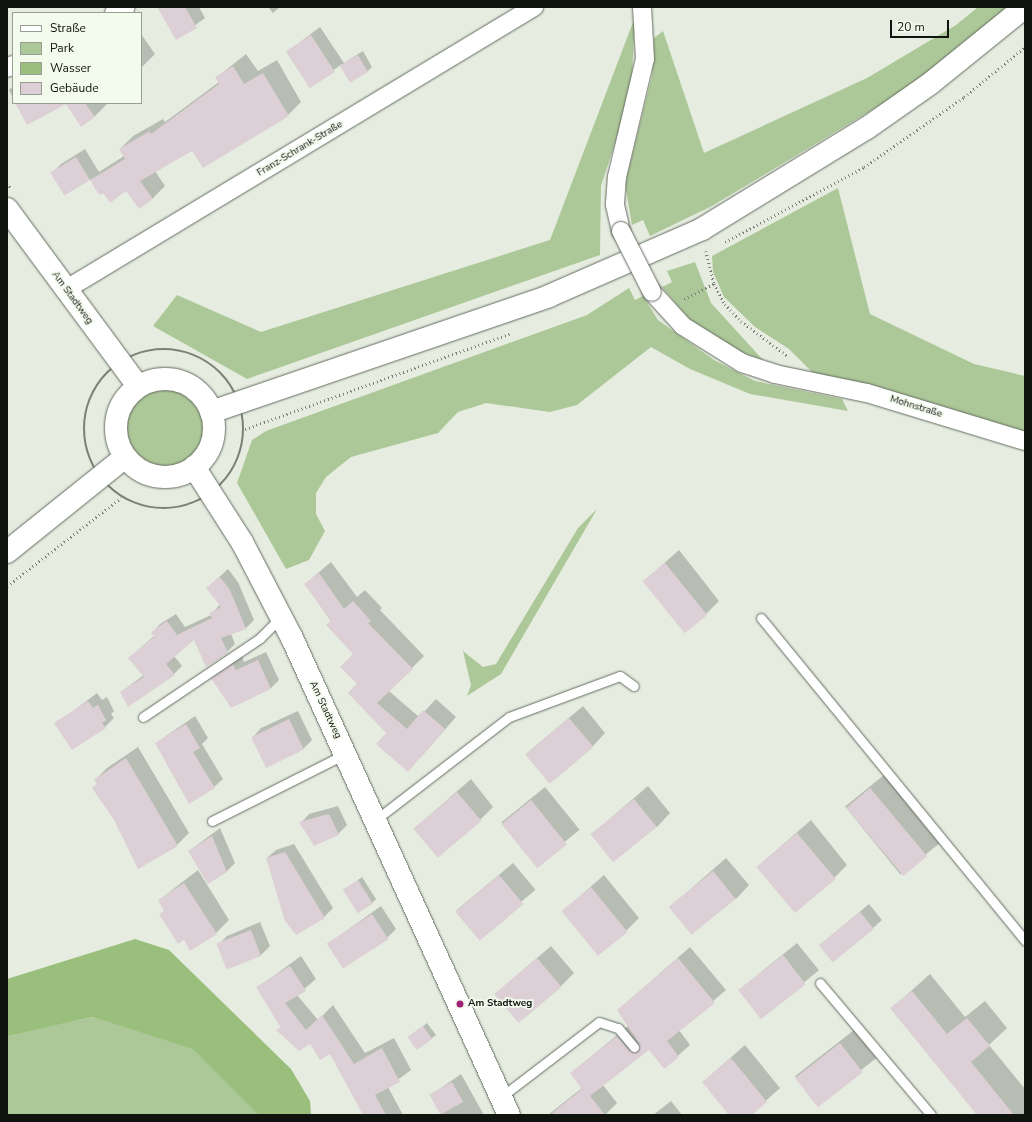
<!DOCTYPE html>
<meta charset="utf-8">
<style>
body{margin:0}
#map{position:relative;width:1032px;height:1122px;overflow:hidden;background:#e6ede0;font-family:"Nunito Sans",sans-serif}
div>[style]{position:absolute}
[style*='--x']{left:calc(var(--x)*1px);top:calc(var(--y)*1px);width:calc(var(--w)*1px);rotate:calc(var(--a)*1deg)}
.green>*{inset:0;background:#adc898}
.round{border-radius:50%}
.water>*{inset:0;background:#9abe7b}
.shadow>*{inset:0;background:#0003;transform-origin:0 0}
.building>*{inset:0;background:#ddcfd6;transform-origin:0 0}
.path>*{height:2.5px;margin-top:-1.25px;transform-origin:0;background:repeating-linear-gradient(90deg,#7c8178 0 1px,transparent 0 4px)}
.path>.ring{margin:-1.25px;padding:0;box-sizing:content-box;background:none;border:2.5px solid #7c8178;border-radius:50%}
.roads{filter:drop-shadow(0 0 1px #646b60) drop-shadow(0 0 1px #646b60)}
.service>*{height:9px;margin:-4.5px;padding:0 4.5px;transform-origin:4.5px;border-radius:4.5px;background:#fff}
.minor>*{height:18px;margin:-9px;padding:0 9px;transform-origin:9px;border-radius:9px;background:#fff}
.tertiary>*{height:22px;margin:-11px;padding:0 11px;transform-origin:11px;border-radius:11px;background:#fff}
.secondary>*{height:22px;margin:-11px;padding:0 11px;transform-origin:11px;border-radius:11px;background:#fff}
.secondary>.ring{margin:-11px;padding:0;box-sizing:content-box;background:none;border:22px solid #fff;border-radius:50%}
.bridges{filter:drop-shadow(0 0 1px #646b60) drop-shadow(0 0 1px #646b60)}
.minor-bridge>*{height:18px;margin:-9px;padding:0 9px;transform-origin:9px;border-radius:9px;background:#fff}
.dots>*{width:11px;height:11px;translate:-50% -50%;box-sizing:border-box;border:2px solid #f3fbed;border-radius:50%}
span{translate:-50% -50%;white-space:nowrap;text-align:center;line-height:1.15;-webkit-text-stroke:3.5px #f3fbed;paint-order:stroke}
.street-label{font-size:10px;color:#11130f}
.poi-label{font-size:10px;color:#11130f;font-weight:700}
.left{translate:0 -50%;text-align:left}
.frame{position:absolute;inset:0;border:8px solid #11130f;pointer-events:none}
.legend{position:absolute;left:12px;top:12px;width:130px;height:92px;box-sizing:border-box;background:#f3fbed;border:1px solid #999e94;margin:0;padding:5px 7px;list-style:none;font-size:12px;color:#11130f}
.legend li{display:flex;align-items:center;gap:8px;height:20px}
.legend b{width:20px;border:1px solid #999e94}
.scale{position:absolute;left:890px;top:20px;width:59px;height:18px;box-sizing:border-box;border:2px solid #11130f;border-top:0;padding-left:5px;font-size:12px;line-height:14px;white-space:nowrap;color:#11130f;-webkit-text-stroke:3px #f3fbed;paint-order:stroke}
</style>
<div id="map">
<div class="green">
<div style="clip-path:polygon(978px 7px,1009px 7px,907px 89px,712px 206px,650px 236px,643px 220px,632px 225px,625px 184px,652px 76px,654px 38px,663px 31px,704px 153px,867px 78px,956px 25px)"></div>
<div style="clip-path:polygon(635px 17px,631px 94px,601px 186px,600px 255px,247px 379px,153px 326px,177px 295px,261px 332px,550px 240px)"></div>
<div style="clip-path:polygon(838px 188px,870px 314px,974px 364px,1025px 376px,1025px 435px,818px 378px,789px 349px,755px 327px,724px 297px,713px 272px,712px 256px)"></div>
<div style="clip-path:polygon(695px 262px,711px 303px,763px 360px,738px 351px,690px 320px,662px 287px,672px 282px,667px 271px)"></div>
<div style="clip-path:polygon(629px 288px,635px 300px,643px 296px,658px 320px,714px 360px,755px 381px,842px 399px,848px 411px,750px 394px,690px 369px,651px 347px,577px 405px,550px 412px,486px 403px,458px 412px,438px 433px,351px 457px,326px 477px,316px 493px,316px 514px,325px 531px,309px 560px,286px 569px,237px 483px,252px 440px,266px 431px,587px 315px)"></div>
<div class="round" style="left:127px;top:388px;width:78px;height:78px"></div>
<div style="clip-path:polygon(597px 509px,501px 674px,467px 696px,471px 685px,463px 651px,483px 667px,496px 664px,578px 528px)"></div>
<div style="clip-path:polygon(94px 1017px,193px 1048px,260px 1115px,7px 1115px,7px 1035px)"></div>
</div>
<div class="water">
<div style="clip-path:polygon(135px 939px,169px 950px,291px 1069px,310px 1101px,311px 1115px,259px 1115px,193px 1049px,93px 1017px,7px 1036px,7px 979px)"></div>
</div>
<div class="shadow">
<div style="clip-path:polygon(166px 7px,199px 7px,205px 18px,177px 39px)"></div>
<div style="clip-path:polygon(268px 7px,280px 7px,273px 13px)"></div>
<div style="clip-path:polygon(320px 27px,344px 63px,363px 51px,372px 67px,368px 71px,342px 64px,310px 87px,287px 52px)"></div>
<div style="clip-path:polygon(141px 34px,155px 54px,141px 68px)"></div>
<div style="clip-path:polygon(246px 54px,258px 71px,277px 60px,301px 102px,288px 115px,193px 149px,155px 171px,165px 186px,152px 199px,127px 189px,100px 194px,90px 179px,66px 194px,52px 173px,61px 164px,85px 149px,99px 172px,124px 156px,120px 149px,133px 136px,163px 119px,165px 122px,219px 82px,216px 78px)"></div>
<div style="clip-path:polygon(13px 86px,13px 98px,9px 90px)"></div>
<div style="clip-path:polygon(16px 103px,106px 103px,107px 104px,94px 117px,66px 103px)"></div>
<div style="clip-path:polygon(679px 550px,719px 601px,706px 614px,644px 581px)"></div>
<div style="clip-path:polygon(331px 562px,357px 597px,365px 590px,382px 608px,380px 610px,424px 656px,389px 691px,419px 717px,436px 699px,456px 717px,420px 758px,387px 733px,349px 693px,358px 684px,354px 654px,305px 584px)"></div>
<div style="clip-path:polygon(228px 569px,238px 582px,254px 620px,246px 628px,231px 634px,235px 644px,227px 652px,194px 639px,174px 656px,182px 666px,174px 674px,121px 692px,144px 675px,129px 658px,154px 636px,152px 633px,160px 624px,176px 614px,185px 627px,211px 615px,220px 604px,207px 588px)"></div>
<div style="clip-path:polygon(266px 652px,279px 680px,270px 689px,213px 678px,242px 656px,244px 662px)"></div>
<div style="clip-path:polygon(97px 693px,102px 700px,107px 697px,114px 711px,111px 714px,114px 718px,105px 727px,56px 724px)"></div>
<div style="clip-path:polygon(583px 706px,605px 733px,592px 747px,526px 754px)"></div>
<div style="clip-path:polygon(298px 711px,312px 740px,303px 749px,253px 737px,261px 728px)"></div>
<div style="clip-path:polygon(195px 716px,208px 738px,202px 744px,223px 779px,214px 787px,156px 743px)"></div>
<div style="clip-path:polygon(138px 747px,189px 833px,177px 845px,115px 820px,93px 788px,97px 784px,95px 780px,107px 768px)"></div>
<div style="left:884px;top:775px;width:88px;height:50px;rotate:51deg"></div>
<div style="clip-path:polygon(471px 779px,493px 807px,480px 820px,415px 828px)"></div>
<div style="clip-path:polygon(648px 786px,670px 813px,657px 827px,591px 835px)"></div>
<div style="left:545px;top:787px;width:55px;height:56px;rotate:51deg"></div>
<div style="clip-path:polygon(338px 806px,347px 825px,338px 834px,301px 823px,309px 814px)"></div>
<div style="clip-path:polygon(811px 820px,847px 865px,834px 878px,757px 867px)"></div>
<div style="clip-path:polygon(220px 828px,235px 863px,226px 872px,189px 851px)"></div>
<div style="clip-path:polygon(294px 844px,333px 908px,324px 917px,267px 858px,276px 850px)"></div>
<div style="clip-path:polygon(726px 858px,749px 885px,736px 899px,670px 907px)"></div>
<div style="left:513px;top:863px;width:35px;height:74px;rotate:50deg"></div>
<div style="clip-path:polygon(198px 870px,229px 920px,216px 933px,184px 939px,161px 914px,165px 910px,159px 900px)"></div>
<div style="clip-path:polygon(604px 875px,639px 918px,626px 931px,563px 911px)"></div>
<div style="clip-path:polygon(362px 877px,376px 899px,372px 903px,344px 890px)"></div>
<div style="clip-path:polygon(869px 904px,882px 920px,873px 928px,820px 945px)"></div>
<div style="clip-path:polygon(381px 906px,396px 929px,387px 938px,328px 944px)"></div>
<div style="clip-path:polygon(260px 922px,270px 946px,261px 955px,228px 968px,218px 945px,227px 936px)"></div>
<div style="left:797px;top:943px;width:35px;height:75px;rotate:51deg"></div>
<div style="clip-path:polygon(551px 946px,574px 973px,560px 987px,495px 994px)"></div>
<div style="clip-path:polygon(690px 947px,726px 990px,679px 1030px,690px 1045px,664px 1068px,649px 1049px,603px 1085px,617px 1103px,605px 1115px,548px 1115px,582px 1088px,571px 1073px,628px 1026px,618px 1010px)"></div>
<div style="clip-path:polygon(301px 956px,316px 979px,297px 995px,318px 1020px,333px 1005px,365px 1053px,394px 1038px,411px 1070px,388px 1087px,403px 1115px,364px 1115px,330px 1052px,278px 1030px,281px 1027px,257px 988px)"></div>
<div style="clip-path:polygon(930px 974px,965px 1017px,985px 1001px,1007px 1028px,989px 1045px,1025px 1089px,1025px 1115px,978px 1115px,891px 1009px)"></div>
<div style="left:427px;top:1023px;width:15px;height:23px;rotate:53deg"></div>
<div style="left:854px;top:1030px;width:36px;height:75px;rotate:52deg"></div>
<div style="clip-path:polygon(745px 1045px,780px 1088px,750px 1115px,730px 1115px,703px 1082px)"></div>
<div style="clip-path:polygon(461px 1074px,484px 1115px,442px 1115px,431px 1095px)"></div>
<div style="clip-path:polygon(671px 1101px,682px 1115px,653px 1115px)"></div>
</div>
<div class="building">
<div style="clip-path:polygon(157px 7px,185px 7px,197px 28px,176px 40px)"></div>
<div style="left:311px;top:35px;width:44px;height:30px;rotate:57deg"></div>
<div style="left:358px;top:55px;width:20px;height:21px;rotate:60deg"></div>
<div style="clip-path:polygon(233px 66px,244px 84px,263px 73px,289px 116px,203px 168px,192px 151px,140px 181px,153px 199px,139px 209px,126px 191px,110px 203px,103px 193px,99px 195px,90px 180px,125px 159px,119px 149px,150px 131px,151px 134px,219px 84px,215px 77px)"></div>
<div style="clip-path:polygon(15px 103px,85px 103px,95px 117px,81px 127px,66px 104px,27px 125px)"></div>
<div style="left:76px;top:157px;width:27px;height:30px;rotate:59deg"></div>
<div style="left:665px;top:563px;width:67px;height:29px;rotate:51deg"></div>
<div style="clip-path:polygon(319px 573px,344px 609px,353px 601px,371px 621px,368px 623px,413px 669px,377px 703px,407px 729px,423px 710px,445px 729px,408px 772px,376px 744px,386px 733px,348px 693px,356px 684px,359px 686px,340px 667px,353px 654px,326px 625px,331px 620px,304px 584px)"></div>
<div style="clip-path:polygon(220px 577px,230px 590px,246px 629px,221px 638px,228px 653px,206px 667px,194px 640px,166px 664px,175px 675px,128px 707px,120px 692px,144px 677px,128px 658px,154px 637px,151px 632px,167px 621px,177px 635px,212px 618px,209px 613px,221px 607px,206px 588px)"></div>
<div style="clip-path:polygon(258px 660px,271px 689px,231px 708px,211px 678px,233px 664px,236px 670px)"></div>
<div style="clip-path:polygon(88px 701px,93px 708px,98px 705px,106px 720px,102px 723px,106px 728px,72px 750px,54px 723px)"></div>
<div style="left:569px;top:718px;width:38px;height:57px;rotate:50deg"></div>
<div style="left:289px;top:719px;width:34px;height:42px;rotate:64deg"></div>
<div style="clip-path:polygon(186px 724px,200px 748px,193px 752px,215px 788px,189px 804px,155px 743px)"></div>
<div style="clip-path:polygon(126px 758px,178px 846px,138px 869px,114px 820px,92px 788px,97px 784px,94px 780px)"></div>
<div style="left:870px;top:788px;width:89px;height:31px;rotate:50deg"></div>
<div style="left:457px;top:792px;width:38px;height:57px;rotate:50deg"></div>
<div style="left:634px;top:799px;width:36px;height:56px;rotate:51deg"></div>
<div style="left:531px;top:800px;width:57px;height:38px;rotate:51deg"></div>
<div style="clip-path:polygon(329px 814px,339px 835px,314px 846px,299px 822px)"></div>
<div style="left:797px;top:833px;width:60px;height:53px;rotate:50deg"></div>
<div style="clip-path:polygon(212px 836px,227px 872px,208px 884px,188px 851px)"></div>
<div style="clip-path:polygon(285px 852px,325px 918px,296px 935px,285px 921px,266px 858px)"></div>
<div style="left:713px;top:871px;width:36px;height:57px;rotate:51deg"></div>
<div style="left:499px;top:875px;width:38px;height:57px;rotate:50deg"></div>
<div style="left:358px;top:880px;width:28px;height:18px;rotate:58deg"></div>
<div style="clip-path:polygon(184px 883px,217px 934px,190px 951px,184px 940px,178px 944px,159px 914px,164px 911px,158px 900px)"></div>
<div style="left:591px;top:887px;width:58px;height:38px;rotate:51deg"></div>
<div style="left:860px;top:912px;width:22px;height:53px;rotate:51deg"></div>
<div style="left:372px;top:914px;width:30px;height:54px;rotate:57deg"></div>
<div style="left:251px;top:930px;width:28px;height:37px;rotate:69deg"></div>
<div style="left:783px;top:955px;width:37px;height:57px;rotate:52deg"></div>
<div style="left:537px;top:958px;width:38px;height:56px;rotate:50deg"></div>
<div style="clip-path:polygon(678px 958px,715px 1003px,667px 1041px,679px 1057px,664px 1069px,649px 1050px,590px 1096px,605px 1115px,550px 1115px,582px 1089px,570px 1073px,617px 1036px,630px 1051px,638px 1051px,639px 1043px,617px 1010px)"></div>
<div style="clip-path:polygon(290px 966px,306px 991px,285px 1003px,306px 1030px,322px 1015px,354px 1064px,382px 1048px,400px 1082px,375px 1095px,386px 1115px,363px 1115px,330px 1054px,320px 1060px,310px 1044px,299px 1051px,276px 1030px,281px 1028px,256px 987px)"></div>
<div style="clip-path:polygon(912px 991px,947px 1034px,967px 1018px,990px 1046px,971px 1062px,1014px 1115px,977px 1115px,890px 1008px)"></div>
<div style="left:423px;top:1026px;width:16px;height:19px;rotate:55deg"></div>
<div style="left:840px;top:1043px;width:37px;height:57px;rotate:52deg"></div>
<div style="clip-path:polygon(731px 1058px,767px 1102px,752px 1115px,729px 1115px,702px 1082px)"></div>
<div style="left:452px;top:1082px;width:23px;height:26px;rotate:61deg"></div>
</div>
<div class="path">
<div style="--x:7;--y:183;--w:6;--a:51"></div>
<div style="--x:725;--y:242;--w:158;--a:-28.3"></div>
<div style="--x:864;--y:167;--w:122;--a:-35"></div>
<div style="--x:964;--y:97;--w:79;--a:-39.3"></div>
<div style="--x:706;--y:251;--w:34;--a:76"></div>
<div style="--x:714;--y:284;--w:23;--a:61"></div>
<div style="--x:725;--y:304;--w:23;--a:47"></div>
<div style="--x:741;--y:321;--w:60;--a:36.9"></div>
<div style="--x:684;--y:299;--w:34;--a:-27"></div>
<div class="ring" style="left:84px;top:349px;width:157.5px;height:157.5px"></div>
<div style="--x:245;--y:429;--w:281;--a:-19.8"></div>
<div style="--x:7;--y:586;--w:144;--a:-37.7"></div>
</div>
<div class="roads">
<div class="service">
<div style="--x:761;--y:618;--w:417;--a:50.7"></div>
<div style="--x:143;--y:717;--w:141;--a:-34"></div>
<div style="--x:260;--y:638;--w:30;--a:-45"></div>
<div style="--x:212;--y:821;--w:149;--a:-26.7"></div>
<div style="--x:374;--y:821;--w:170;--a:-37.6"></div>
<div style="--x:509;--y:717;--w:118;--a:-20.3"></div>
<div style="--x:620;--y:676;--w:17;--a:36"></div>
<div style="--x:820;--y:983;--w:172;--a:49.9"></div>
<div style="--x:501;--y:1097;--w:123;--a:-37.4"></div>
<div style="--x:599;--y:1022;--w:20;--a:18"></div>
<div style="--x:618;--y:1028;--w:25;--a:50"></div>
</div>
<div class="minor">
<div style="--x:114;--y:13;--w:13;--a:-27"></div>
<div style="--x:7;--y:68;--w:7;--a:-27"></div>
<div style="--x:621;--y:231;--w:28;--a:-103"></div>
<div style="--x:615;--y:204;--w:27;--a:-86"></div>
<div style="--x:617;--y:177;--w:121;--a:-76.7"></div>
<div style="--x:645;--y:59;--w:52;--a:-93.3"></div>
<div style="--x:65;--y:290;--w:548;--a:-31.11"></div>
<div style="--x:652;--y:292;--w:46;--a:47.6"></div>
<div style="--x:683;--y:326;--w:70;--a:32.1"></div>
<div style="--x:742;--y:363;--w:35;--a:18"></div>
<div style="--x:775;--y:374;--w:94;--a:11.7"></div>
<div style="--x:867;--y:393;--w:165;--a:16.9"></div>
</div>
<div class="tertiary">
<div style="--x:7;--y:209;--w:220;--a:53.5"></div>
<div style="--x:194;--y:467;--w:89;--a:57.4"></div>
<div style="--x:242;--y:542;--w:108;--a:62.5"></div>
<div style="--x:292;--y:638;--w:524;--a:65.54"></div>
</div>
<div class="secondary">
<div class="ring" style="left:116px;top:379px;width:76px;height:76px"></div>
<div style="--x:211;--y:412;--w:357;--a:-18.9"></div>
<div style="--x:549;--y:296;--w:167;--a:-23.6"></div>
<div style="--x:702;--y:229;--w:193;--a:-31.5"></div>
<div style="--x:867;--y:128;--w:78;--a:-35.1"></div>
<div style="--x:931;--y:83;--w:121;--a:-39"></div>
<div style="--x:7;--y:552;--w:151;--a:-38.8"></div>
</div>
</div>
<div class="bridges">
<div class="minor-bridge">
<div style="--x:621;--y:231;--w:68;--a:63.1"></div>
</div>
</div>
<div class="dots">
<div style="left:460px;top:1004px;background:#a12377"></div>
</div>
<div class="street-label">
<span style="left:300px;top:149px;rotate:-31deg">Franz-Schrank-Straße</span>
<span style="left:72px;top:298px;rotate:54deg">Am Stadtweg</span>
<span style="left:916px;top:407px;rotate:17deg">Mohnstraße</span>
<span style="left:325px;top:710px;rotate:65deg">Am Stadtweg</span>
</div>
<div class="poi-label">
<span class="left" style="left:468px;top:1004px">Am Stadtweg</span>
</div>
<div class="frame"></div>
<ul class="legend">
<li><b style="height:5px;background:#fff"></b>Straße</li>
<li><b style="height:11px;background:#adc898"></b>Park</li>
<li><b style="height:11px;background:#9abe7b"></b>Wasser</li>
<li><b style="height:11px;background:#ddcfd6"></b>Gebäude</li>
</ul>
<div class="scale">20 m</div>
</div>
